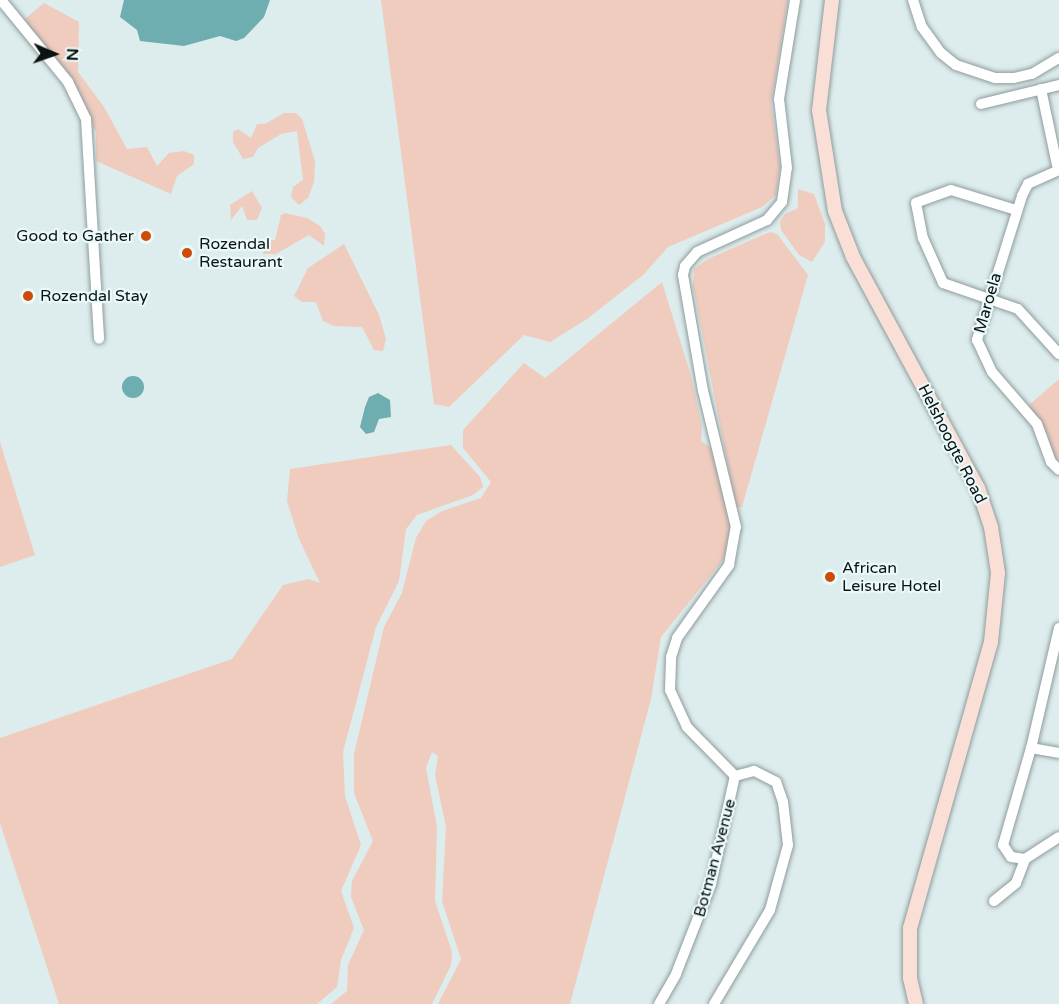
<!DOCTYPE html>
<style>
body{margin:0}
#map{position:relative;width:1059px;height:1004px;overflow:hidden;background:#ddecec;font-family:"Varela Round",sans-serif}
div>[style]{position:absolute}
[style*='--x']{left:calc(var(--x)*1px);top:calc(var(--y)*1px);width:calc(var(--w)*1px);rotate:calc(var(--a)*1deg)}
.green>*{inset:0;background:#f0ccbf}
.water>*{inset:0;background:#6eadb0}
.round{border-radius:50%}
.roads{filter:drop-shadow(0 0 2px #8e9c9d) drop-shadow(0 0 2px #8e9c9d)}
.minor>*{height:10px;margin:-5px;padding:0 5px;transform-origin:5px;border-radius:5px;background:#fff}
.secondary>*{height:14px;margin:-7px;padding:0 7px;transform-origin:7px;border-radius:7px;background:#fadfd6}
.dots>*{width:16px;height:16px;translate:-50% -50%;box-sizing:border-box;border:3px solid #eaf9fa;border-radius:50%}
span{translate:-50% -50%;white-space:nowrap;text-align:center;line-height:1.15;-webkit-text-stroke:4.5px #eaf9fa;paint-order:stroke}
.poi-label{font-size:16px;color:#0d1212}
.right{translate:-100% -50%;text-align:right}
.left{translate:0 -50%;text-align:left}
.street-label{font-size:16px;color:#0d1212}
.north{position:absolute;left:24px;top:24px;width:60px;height:60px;-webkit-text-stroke:4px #eaf9fa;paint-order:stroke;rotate:92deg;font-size:16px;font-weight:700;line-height:24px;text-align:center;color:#0d1212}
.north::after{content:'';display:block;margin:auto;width:21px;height:27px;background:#0d1212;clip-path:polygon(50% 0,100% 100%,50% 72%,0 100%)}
</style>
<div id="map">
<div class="green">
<div style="clip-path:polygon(381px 0,788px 0,771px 103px,780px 166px,776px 195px,762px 207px,668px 247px,643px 275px,587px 319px,550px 342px,524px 335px,449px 407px,434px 404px)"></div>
<div style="clip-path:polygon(44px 3px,79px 22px,78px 72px,104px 107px,127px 149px,147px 147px,157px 166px,169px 153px,184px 151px,194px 155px,194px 164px,177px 176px,171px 194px,96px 161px,96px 132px,25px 19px)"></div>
<div style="clip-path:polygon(284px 113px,296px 113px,302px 119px,315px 161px,314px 182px,308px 198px,299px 205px,291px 197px,293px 187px,303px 180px,297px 131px,281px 134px,258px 148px,253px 157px,243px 159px,233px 142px,233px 132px,238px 129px,251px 138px,257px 124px,265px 124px)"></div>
<div style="clip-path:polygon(798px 189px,814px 194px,825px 224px,825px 242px,812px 262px,799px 255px,781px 230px,780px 222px,785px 214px,798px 208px)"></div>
<div style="clip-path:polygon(252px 191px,262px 208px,257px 220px,247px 220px,242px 206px,231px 220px,230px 205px)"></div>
<div style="clip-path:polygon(285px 213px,307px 218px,320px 226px,325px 234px,324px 246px,309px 235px,276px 254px,263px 254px,266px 240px,275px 240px,281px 215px)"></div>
<div style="clip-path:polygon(770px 232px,777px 234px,808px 275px,742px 507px,737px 507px,733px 492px,693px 286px,694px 269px,708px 259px)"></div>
<div style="clip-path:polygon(344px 244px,379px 315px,386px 339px,383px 351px,374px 350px,362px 327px,334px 326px,323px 321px,316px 302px,302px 302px,294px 296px,308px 268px)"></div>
<div style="clip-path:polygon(662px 282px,691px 376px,702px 426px,701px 441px,713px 449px,732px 534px,723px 560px,661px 637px,651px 699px,570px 1004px,438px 1004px,461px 959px,442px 901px,446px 827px,435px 775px,438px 756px,432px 752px,426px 768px,437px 827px,435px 901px,452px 952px,451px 965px,432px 1004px,331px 1004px,347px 991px,348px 965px,364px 930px,351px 897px,352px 881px,373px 841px,354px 793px,354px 754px,384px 627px,402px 593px,416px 538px,426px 521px,442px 511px,481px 498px,491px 482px,463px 448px,463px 430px,524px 363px,545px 378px)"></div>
<div style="clip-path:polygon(1059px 379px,1059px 465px,1053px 459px,1048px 435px,1029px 405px)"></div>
<div style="clip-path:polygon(0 442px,35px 555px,0 567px)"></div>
<div style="clip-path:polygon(451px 445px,480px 477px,483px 487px,473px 495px,417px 515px,406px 529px,399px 581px,376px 627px,343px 752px,345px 796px,361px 845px,341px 891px,354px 928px,341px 960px,337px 987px,317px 1004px,59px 1004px,0 823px,0 738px,232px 659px,283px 585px,309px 579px,320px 583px,299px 539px,287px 501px,290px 469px)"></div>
</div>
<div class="water">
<div style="clip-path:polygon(124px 0,270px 0,264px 17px,244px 38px,236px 41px,220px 36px,184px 46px,140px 41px,137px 30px,120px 17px)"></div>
<div class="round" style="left:122px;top:376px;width:22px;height:22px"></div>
<div style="clip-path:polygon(378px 393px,390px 400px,391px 417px,379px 419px,374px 432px,366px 434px,360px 427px,365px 407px,369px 397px)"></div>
</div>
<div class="roads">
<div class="minor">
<div style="--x:1;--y:0;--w:106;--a:50.7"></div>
<div style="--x:68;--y:82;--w:41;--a:64.1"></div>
<div style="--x:86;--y:119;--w:220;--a:86.6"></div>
<div style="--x:913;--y:0;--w:28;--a:72"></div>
<div style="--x:922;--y:27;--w:32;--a:54"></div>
<div style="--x:941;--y:53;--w:19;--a:39"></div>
<div style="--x:956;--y:65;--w:41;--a:18.4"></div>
<div style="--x:995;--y:78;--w:19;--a:0"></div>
<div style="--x:1014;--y:78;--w:18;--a:-13"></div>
<div style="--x:1032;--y:74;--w:31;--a:-31"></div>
<div style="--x:1041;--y:89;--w:83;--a:78.1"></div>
<div style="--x:981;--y:104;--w:80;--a:-13.7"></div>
<div style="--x:1059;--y:170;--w:34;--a:156"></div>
<div style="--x:1028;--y:184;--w:13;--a:117"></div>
<div style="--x:1022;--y:196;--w:151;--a:107.4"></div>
<div style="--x:977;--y:340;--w:35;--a:65"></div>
<div style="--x:992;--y:372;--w:69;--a:49.1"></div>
<div style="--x:1037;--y:424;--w:40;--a:69.8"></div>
<div style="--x:1051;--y:462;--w:11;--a:45"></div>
<div style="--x:1016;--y:210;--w:68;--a:-162.9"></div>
<div style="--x:951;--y:190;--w:37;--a:160"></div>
<div style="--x:916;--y:203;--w:36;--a:79"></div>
<div style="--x:923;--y:238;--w:49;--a:66"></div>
<div style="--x:943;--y:283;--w:79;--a:19.1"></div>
<div style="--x:1018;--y:309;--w:61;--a:47.7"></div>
<div style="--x:1059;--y:628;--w:123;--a:103.1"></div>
<div style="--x:1031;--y:748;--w:28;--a:10"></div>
<div style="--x:1031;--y:748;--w:101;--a:106.1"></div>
<div style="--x:1003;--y:845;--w:14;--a:56"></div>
<div style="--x:1011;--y:857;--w:14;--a:8"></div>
<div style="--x:1025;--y:859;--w:40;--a:-32.9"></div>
<div style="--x:735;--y:776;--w:69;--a:-134.4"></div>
<div style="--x:687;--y:727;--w:41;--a:-114.7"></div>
<div style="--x:670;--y:690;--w:33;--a:-88"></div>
<div style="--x:671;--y:657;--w:20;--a:-72"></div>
<div style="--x:677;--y:638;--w:90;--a:-54.5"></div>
<div style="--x:729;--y:565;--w:39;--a:-80"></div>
<div style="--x:736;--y:527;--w:140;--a:-103.6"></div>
<div style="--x:703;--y:391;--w:118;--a:-99.8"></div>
<div style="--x:683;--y:275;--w:9;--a:-77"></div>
<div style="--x:685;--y:266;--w:18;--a:-49"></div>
<div style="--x:697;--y:252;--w:77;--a:-24.6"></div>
<div style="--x:767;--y:220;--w:23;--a:-50"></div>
<div style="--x:782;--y:202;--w:34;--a:-82"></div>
<div style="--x:787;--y:168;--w:69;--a:-96.6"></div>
<div style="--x:779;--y:99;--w:100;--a:-80.8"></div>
<div style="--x:994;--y:901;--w:28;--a:-39"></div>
<div style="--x:1016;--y:883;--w:26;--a:-69"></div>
<div style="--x:659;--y:1004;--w:34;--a:-60"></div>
<div style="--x:676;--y:974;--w:97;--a:-68.7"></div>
<div style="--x:711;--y:884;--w:111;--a:-77.5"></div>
<div style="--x:714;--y:1004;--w:109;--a:-59.2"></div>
<div style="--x:770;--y:910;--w:67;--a:-74.5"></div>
<div style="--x:788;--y:845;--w:43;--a:-96.6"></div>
<div style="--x:783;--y:802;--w:21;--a:-109"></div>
<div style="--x:776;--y:782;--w:25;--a:-153"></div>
<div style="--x:754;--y:771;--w:20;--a:165"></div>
</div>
<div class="secondary">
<div style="--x:832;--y:0;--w:111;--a:96.7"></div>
<div style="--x:819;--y:110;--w:102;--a:81"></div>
<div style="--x:835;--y:211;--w:49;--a:68.6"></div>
<div style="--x:853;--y:257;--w:263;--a:61.6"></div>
<div style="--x:978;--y:488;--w:41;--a:71.6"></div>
<div style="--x:991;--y:527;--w:47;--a:81.3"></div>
<div style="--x:998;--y:573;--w:69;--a:95.8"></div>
<div style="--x:991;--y:642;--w:297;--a:105.8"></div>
<div style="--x:910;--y:928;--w:50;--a:90"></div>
<div style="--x:910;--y:978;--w:27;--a:77"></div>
</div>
</div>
<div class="dots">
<div style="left:146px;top:236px;background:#cf4a07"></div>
<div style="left:187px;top:253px;background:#cf4a07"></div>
<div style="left:28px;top:296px;background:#cf4a07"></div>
<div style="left:830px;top:577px;background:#cf4a07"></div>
</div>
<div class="poi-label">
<span class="right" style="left:134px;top:236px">Good to Gather</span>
<span class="left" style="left:199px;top:253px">Rozendal<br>Restaurant</span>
<span class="left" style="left:40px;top:296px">Rozendal Stay</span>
<span class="left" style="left:842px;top:577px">African<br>Leisure Hotel</span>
</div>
<div class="street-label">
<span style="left:988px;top:303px;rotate:-74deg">Maroela</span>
<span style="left:952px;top:444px;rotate:63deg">Helshoogte Road</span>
<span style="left:715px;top:858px;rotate:-75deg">Botman Avenue</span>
</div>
<div class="north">N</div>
</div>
